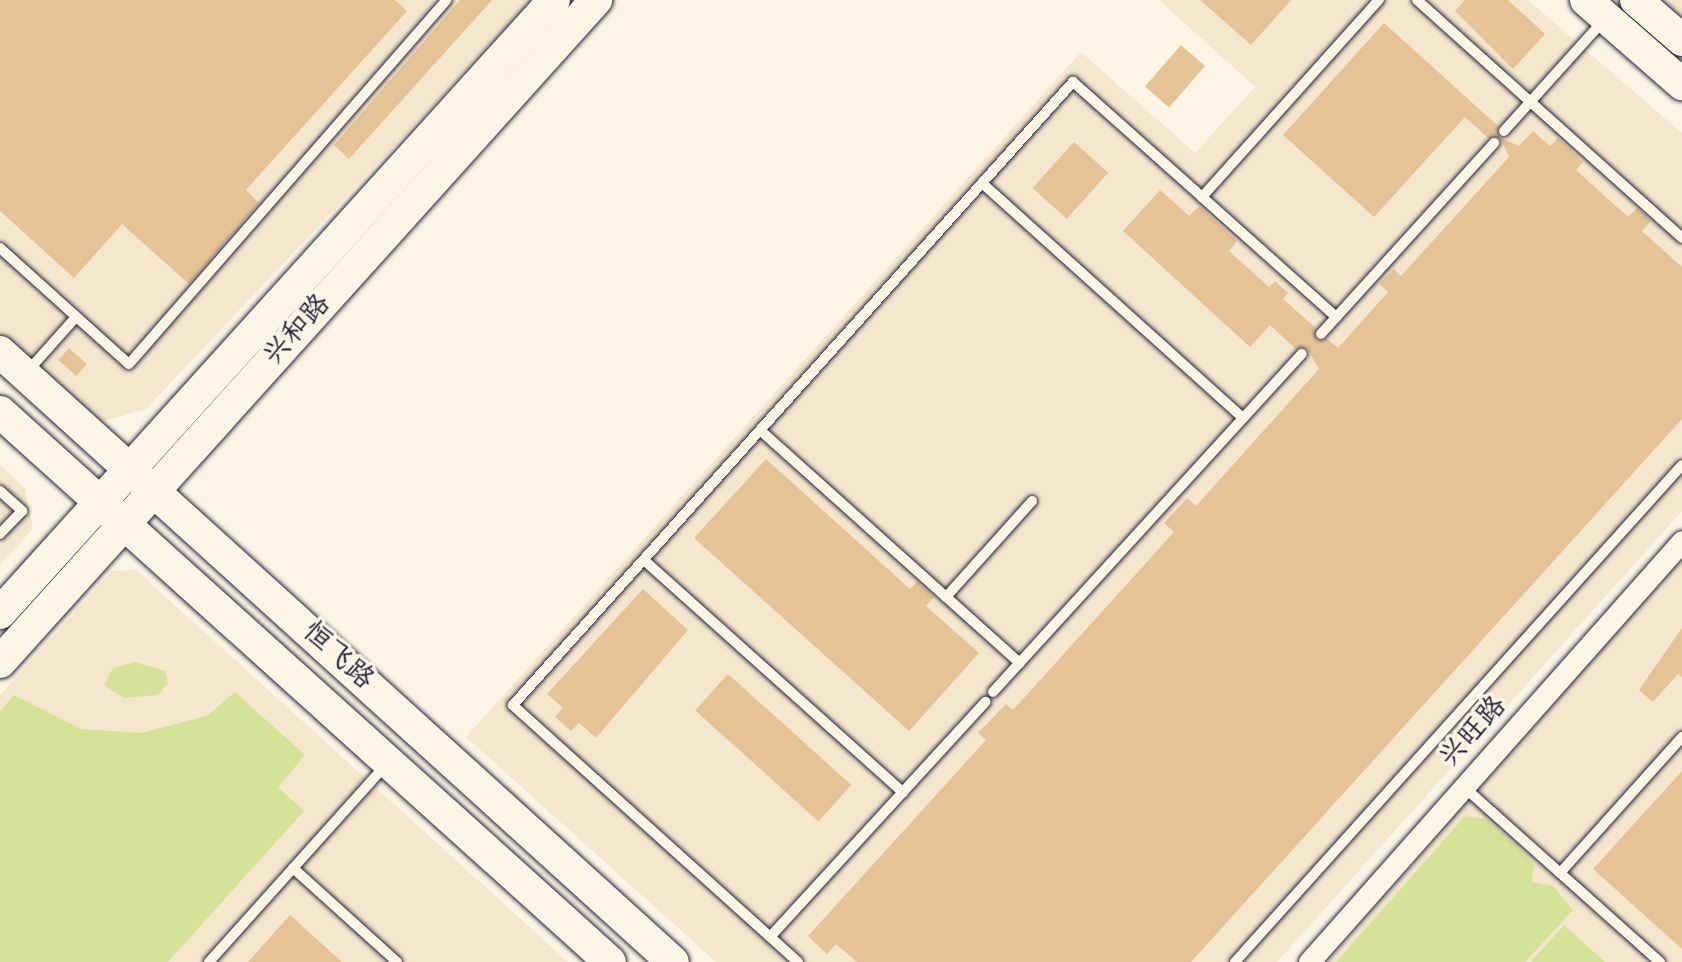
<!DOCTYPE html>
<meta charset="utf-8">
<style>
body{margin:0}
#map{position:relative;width:1682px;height:962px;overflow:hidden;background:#fcf5e5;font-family:"Indie Flower","LXGW WenKai TC",sans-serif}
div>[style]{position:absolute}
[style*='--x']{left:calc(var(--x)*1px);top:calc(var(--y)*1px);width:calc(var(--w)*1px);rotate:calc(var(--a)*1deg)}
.built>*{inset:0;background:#f5e6ce}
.green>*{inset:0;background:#d4e397}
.building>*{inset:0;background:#e6c397;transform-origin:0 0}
.roads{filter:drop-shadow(0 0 2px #22223b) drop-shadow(0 0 2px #22223b)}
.lane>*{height:10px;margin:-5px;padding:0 5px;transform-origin:5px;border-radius:5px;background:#fcf5e5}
.street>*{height:21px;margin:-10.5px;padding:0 10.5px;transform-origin:10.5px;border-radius:10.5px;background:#fcf5e5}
.secondary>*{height:32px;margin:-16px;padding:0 16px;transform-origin:16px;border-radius:16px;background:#fcf5e5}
span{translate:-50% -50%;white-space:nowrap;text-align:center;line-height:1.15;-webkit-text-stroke:7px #fcf5e5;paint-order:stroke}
.street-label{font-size:28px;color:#22223b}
</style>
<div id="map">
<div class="built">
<div style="clip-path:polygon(0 0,532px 0,146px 409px,100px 422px,0 331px)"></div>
<div style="clip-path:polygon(1159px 0,1528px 0,1682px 133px,1682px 511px,1277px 962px,716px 962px,466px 737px,1081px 52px,1195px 153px,1255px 87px)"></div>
<div style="clip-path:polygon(1657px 0,1682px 0,1682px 23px)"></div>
<div style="clip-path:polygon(0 465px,25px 488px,33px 529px,0 565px)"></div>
<div style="clip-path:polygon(1682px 557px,1682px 962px,1327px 962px)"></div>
<div style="clip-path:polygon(136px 570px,568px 962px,0 962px,0 695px,112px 571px)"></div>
</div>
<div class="green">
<div style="clip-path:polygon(135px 662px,165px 671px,168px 683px,158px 695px,124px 698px,104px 685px,113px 668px)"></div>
<div style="clip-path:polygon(235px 692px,305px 755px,278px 787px,304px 811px,168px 962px,0 962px,0 711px,14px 695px,81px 729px,141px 733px,207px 716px)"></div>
<div style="clip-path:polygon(1465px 816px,1486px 819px,1521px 850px,1534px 864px,1532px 882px,1553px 886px,1573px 910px,1525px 962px,1336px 962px)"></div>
<div style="clip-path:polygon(1564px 925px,1605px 962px,1531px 962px)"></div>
</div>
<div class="building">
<div style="clip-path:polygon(0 0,395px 0,407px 11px,246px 190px,259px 203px,189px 284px,122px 224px,74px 278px,0 211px)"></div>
<div style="clip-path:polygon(460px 0,492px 0,349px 159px,334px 145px)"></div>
<div style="clip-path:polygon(1200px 0,1291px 0,1251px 45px)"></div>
<div style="clip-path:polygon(1465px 0,1508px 0,1545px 34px,1513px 69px,1455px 11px)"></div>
<div style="clip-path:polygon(1384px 23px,1498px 126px,1499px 137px,1519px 146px,1533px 131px,1550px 146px,1558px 138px,1583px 162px,1576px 170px,1628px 217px,1637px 208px,1651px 221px,1642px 231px,1682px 267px,1682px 419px,1191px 962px,857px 962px,836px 944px,827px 954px,808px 936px,986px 740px,978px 733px,1006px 704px,1013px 710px,1174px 532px,1164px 523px,1187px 498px,1196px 506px,1319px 369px,1307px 348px,1296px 349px,1270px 325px,1250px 347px,1123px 231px,1160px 190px,1189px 216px,1199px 206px,1237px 241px,1229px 251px,1269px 287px,1275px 281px,1288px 293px,1283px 299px,1316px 328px,1316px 340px,1327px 339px,1338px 348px,1388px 292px,1379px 284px,1394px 269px,1401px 276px,1509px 157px,1500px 138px,1488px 138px,1465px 117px,1374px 217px,1283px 135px)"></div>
<div style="left:1181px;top:45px;width:32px;height:55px;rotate:41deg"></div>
<div style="left:1074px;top:142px;width:46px;height:62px;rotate:42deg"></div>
<div style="left:69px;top:348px;width:24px;height:16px;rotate:42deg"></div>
<div style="clip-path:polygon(766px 459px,910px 589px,917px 582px,934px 597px,926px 606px,979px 653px,909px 731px,694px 538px)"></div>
<div style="clip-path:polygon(643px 589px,688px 630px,596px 738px,579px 723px,571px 731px,555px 717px,563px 708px,547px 694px)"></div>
<div style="clip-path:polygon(1682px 628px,1682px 677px,1678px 674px,1653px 702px,1639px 690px)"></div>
<div style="left:728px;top:674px;width:166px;height:49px;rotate:42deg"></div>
<div style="clip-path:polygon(1682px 771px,1682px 949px,1593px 869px)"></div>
<div style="clip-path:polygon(290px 915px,342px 962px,248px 962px)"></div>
</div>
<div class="roads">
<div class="lane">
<div style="--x:1417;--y:0;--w:356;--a:41.9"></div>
<div style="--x:1504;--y:131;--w:151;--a:-48"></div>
<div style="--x:982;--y:183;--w:351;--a:42"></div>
<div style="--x:1202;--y:197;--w:180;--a:41.8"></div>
<div style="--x:0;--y:248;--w:173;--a:42"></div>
<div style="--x:129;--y:364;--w:483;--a:-48.9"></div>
<div style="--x:1321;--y:334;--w:258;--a:-47.8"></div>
<div style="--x:27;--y:372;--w:74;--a:-48.3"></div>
<div style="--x:760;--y:430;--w:349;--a:41.9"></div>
<div style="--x:0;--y:491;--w:30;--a:42"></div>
<div style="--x:22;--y:511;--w:32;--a:134"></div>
<div style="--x:644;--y:560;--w:348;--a:41.9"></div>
<div style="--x:946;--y:597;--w:129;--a:-48.1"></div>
<div style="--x:993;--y:692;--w:458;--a:-47.6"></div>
<div style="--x:1464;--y:787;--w:263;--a:41.8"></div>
<div style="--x:293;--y:868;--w:140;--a:42.1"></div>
<div style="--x:1560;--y:873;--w:183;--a:-48.1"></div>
<div style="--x:770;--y:937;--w:319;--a:-47.5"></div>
<div style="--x:209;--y:962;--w:265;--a:-48.1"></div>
<div style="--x:798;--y:962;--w:384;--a:-138"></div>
<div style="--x:513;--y:705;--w:838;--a:-48.05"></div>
<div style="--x:1073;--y:82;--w:173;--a:41.7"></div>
<div style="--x:1202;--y:197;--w:265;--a:-48.1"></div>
<div style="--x:1235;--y:962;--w:668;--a:-48.03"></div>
</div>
<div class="street">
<div style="--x:1309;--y:962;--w:562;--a:-48.46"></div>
</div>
<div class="secondary">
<div style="--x:1586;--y:0;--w:128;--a:41.2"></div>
<div style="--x:1636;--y:0;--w:61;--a:41"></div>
<div style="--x:0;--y:352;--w:908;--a:42.19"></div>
<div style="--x:0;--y:412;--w:821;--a:42.04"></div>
<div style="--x:0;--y:613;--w:826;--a:-47.89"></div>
<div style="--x:0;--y:662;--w:891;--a:-48"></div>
</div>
</div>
<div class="street-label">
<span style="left:298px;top:331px;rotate:-48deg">兴和路</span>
<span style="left:337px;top:657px;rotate:42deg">恒飞路</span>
<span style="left:1474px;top:733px;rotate:-48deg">兴旺路</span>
</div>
</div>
